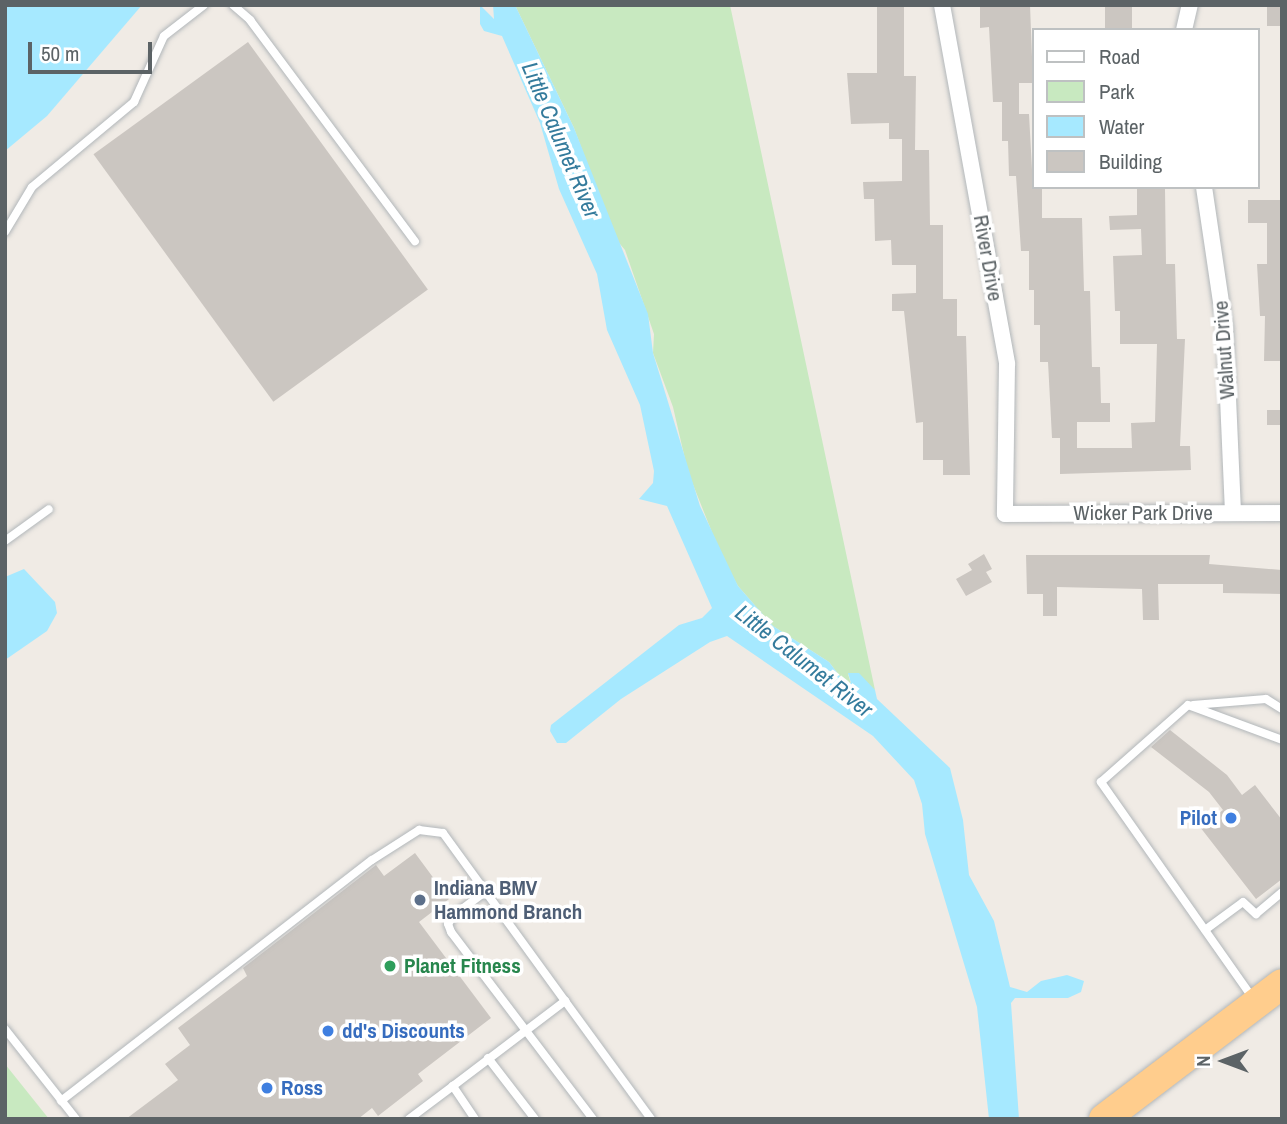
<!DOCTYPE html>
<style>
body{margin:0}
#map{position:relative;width:1287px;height:1124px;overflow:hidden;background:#f0ebe5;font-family:"Archivo Narrow",sans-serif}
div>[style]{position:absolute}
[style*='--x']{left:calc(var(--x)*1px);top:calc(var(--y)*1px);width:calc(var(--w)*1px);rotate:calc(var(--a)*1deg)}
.green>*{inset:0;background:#c8e9c0}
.water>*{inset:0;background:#a6e9ff}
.building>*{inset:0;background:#cbc6c1;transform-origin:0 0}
.roads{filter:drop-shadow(0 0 2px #b2b7ba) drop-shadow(0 0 2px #b2b7ba)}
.lane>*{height:8px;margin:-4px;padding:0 4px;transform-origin:4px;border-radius:4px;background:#fff}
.street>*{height:16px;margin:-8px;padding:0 8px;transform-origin:8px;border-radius:8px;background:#fff}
.highway>*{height:30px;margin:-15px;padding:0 15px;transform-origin:15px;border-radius:15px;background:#ffcd8d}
.dots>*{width:19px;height:19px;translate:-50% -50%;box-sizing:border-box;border:4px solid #fff;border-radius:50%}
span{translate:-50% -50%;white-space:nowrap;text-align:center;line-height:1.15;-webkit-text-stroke:7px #fff;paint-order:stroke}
.street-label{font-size:21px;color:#5c6366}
.shop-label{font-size:21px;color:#366cbe;font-weight:700}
.right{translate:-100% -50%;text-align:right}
.left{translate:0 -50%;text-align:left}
.service-label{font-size:21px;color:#4e5e75;font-weight:700}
.leisure-label{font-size:21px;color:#27864d;font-weight:700}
.water-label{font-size:23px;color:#347b9c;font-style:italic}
.frame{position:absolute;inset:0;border:7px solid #5c6366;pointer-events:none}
.legend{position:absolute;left:1032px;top:28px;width:228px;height:161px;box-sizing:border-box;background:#fff;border:2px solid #bec1c2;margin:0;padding:9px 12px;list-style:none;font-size:21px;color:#5c6366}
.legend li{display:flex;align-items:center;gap:14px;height:35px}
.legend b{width:35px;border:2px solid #bec1c2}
.north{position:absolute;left:1189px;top:1026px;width:70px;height:70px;-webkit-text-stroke:5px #fff;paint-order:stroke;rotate:270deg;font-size:19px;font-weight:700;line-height:28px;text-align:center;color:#5c6366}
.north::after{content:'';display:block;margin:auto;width:24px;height:32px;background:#5c6366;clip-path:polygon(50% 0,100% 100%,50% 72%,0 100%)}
.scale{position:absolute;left:28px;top:42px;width:124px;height:32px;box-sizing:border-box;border:4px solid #5c6366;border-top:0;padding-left:9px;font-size:21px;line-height:24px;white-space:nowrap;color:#5c6366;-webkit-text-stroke:5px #fff;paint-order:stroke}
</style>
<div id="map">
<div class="green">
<div style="clip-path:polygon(515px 5px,730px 5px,875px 690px,848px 674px,851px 684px,845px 683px,829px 662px,773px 626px,738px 586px,723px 560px,688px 472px,673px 407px,653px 353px,654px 334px,625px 250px,615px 238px,574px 128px)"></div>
<div style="clip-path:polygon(5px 1064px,49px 1119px,5px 1119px)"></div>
</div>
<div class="water">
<div style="clip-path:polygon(5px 5px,142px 5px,47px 116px,5px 151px)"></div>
<div style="clip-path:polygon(480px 5px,494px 19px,493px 5px,515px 5px,574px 128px,648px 314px,653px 353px,700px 506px,738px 586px,773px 626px,829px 662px,845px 683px,851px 683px,848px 673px,859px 673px,875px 690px,877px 699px,950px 768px,963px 820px,969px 875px,994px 921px,1010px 987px,1027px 992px,1041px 981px,1067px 975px,1084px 981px,1081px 992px,1068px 998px,1015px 998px,1011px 1003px,1019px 1119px,989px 1119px,977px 1007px,925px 834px,922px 804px,914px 780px,873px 736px,727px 636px,710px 642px,621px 699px,566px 743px,557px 743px,550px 731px,551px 725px,679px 625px,702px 618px,712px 608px,667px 506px,639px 499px,653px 483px,654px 471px,640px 405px,607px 330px,597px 274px,559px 189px,540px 123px,502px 36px,484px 31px,480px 24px)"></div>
<div style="clip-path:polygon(24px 569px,55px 602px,57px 613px,47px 631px,5px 660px,5px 577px)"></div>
</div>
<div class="building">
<div style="clip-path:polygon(877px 5px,904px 5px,904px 76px,916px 76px,915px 150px,929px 150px,930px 225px,943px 225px,943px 299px,957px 299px,957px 336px,966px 336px,970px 475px,943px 475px,943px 460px,923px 460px,923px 422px,916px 423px,904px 311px,892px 311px,892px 294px,916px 293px,916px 265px,892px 265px,891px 240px,875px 241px,874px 199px,864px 199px,863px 182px,902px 181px,902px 139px,889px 139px,889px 123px,851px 124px,847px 73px,877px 73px)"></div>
<div style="clip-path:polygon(980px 5px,1030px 5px,1033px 83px,1019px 83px,1019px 114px,1029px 114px,1033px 188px,1042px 188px,1042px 218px,1082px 218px,1084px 291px,1090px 291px,1092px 367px,1100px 367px,1101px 403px,1110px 403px,1110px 422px,1077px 422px,1077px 448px,1132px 448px,1131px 423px,1155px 422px,1157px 344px,1120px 344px,1120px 311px,1115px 311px,1113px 256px,1142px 255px,1141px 229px,1110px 230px,1109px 216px,1137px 215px,1137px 189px,1165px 189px,1166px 264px,1175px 264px,1177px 339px,1185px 339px,1180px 446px,1190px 446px,1191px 470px,1060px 474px,1060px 438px,1052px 438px,1048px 362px,1040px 362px,1040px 325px,1034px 325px,1034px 290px,1029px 290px,1029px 251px,1021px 251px,1016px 176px,1009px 176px,1008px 141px,1002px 141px,1002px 102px,993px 102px,989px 27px,980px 28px)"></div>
<div style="left:1105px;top:5px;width:27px;height:25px"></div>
<div style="left:1267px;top:5px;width:15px;height:21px"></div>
<div style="left:248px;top:42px;width:306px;height:191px;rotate:54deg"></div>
<div style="clip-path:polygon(1248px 200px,1281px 200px,1282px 361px,1264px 361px,1265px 316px,1260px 316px,1257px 264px,1267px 264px,1267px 223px,1248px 223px)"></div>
<div style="left:1282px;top:410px;width:15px;height:15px;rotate:90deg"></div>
<div style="clip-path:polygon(984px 554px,992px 569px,986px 572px,992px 582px,966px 596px,956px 579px,972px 570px,968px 564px)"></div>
<div style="clip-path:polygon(1026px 555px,1210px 555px,1209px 564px,1282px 570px,1282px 594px,1223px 593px,1223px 584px,1158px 584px,1159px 620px,1143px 620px,1142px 589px,1057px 587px,1057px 616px,1043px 616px,1043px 594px,1027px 594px)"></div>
<div style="clip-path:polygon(1170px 730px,1227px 775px,1242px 795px,1255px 785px,1282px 820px,1282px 879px,1256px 899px,1200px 827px,1223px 810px,1209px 792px,1151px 747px)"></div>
<div style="clip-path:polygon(415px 853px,449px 899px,419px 922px,491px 1018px,418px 1074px,423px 1081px,378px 1116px,372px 1108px,358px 1119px,126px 1119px,178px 1080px,165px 1064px,190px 1045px,178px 1028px,247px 976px,243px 968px,376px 865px,384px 876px)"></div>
</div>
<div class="roads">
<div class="lane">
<div style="--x:233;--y:5;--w:23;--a:41"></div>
<div style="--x:250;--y:20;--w:276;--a:53.3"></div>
<div style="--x:5;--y:232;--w:52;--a:-59"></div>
<div style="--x:32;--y:187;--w:133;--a:-39.8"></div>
<div style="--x:134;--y:102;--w:72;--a:-65.6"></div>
<div style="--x:164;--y:36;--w:51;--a:-37.8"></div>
<div style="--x:5;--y:541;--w:54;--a:-36"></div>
<div style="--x:1193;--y:705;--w:73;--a:-4.7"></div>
<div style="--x:1266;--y:699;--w:19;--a:32"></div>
<div style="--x:486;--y:891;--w:39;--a:143"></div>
<div style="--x:455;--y:914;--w:12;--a:125"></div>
<div style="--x:448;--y:924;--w:9;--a:69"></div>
<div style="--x:451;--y:932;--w:235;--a:52.8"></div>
<div style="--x:1205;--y:930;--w:47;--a:-36.4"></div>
<div style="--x:1243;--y:902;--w:18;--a:43"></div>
<div style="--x:1256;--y:914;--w:34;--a:-40"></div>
<div style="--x:1252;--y:997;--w:263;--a:-125.1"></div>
<div style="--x:1101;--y:782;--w:116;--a:-41.5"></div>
<div style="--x:1188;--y:705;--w:100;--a:20.4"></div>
<div style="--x:5;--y:1029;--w:115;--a:51.7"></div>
<div style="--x:488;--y:1058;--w:77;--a:52.4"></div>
<div style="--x:61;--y:1101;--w:393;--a:-37.8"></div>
<div style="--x:372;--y:860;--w:56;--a:-32.6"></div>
<div style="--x:419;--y:830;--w:24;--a:7"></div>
<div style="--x:443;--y:833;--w:208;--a:54"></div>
<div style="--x:409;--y:1119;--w:55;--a:-36.9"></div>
<div style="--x:475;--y:1119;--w:40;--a:-124"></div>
<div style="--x:453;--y:1086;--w:141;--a:-37.2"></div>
<div style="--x:565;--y:1001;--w:146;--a:53.9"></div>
</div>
<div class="street">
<div style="--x:942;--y:5;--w:365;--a:79.7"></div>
<div style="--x:1007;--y:364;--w:150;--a:90.8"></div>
<div style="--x:1005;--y:514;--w:277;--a:-0.2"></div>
<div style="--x:1184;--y:30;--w:26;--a:-77"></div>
<div style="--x:1204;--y:187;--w:144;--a:81.6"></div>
<div style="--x:1225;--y:329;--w:184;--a:87.5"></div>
</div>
<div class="highway">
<div style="--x:1104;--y:1119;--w:223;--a:-37.2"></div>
</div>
</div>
<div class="dots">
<div style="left:1231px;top:818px;background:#3f7fe0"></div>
<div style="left:420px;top:900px;background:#5c6f8a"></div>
<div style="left:390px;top:966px;background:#2e9e5b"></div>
<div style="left:328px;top:1031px;background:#3f7fe0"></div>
<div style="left:267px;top:1088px;background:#3f7fe0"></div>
</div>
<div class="street-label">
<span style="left:988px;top:258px;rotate:80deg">River Drive</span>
<span style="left:1224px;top:350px;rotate:-94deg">Walnut Drive</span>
<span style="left:1143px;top:513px">Wicker Park Drive</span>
</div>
<div class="shop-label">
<span class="right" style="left:1217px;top:818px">Pilot</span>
<span class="left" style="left:342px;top:1031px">dd's Discounts</span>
<span class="left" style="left:281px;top:1088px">Ross</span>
</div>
<div class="service-label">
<span class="left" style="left:434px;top:900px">Indiana BMV<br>Hammond Branch</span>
</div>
<div class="leisure-label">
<span class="left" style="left:404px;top:966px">Planet Fitness</span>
</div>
<div class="water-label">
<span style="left:561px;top:140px;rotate:67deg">Little Calumet River</span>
<span style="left:804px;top:661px;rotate:38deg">Little Calumet River</span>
</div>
<div class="frame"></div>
<ul class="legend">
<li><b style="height:9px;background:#fff"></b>Road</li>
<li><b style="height:19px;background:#c8e9c0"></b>Park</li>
<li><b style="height:19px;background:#a6e9ff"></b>Water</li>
<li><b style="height:19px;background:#cbc6c1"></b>Building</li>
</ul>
<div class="north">N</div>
<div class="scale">50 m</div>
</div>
